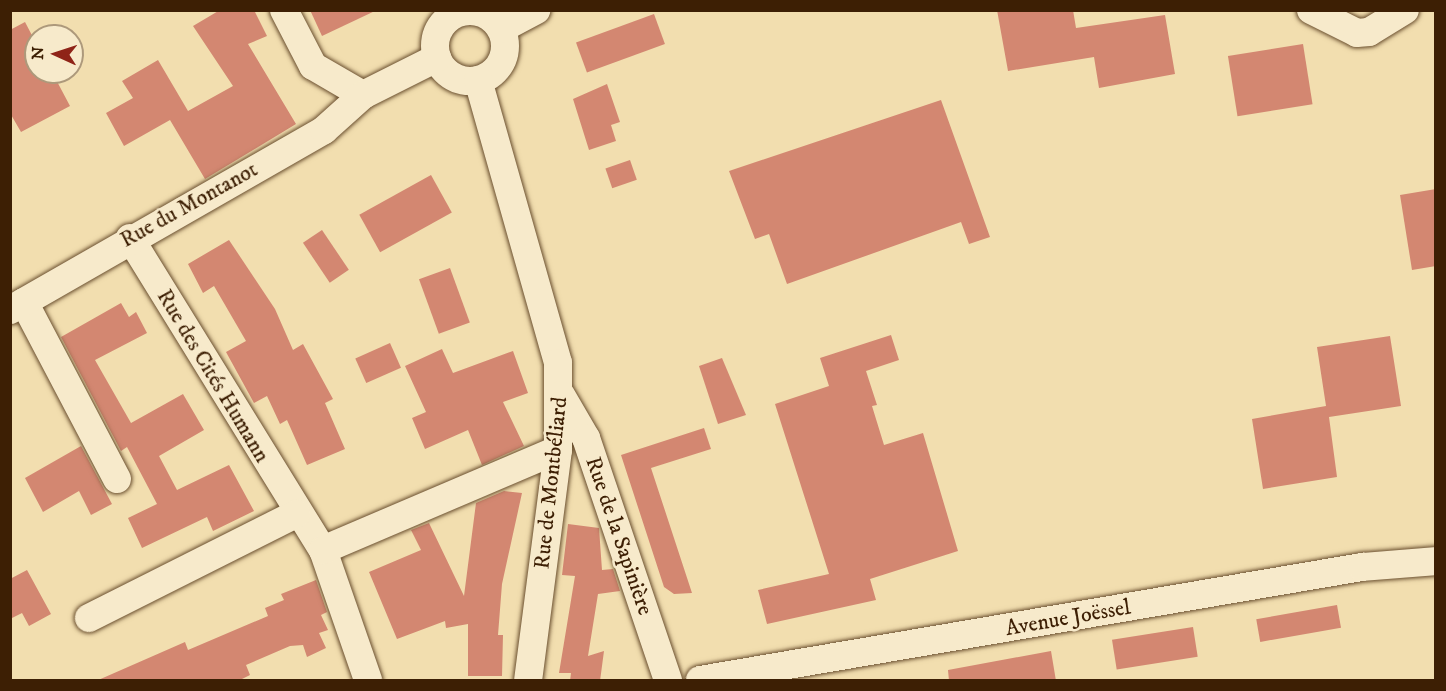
<!DOCTYPE html>
<meta charset="utf-8">
<style>
body{margin:0}
#map{position:relative;width:1446px;height:691px;overflow:hidden;background:#f2deaf;font-family:"IM FELL DW Pica",serif}
div>[style]{position:absolute}
[style*='--x']{left:calc(var(--x)*1px);top:calc(var(--y)*1px);width:calc(var(--w)*1px);rotate:calc(var(--a)*1deg)}
.building>*{inset:0;background:#d38771;transform-origin:0 0}
.roads{filter:drop-shadow(0 0 2px #6a4f2f) drop-shadow(0 0 2px #6a4f2f)}
.minor>*{height:28px;margin:-14px;padding:0 14px;transform-origin:14px;border-radius:14px;background:#f7eacb}
.minor>.ring{margin:-14px;padding:0;box-sizing:content-box;background:none;border:28px solid #f7eacb;border-radius:50%}
span{translate:-50% -50%;white-space:nowrap;text-align:center;line-height:1.15;-webkit-text-stroke:5px #f7eacb;paint-order:stroke}
.street-label{font-size:22px;color:#3d1f04}
.frame{position:absolute;inset:0;border:12px solid #3d1f04;pointer-events:none}
.north{position:absolute;left:24px;top:24px;width:60px;height:60px;box-sizing:border-box;background:#f7eacb;border:2px solid #ad997b;border-radius:50%;rotate:273deg;font-size:16px;font-weight:700;line-height:24px;text-align:center;color:#3d1f04}
.north::after{content:'';display:block;margin:auto;width:21px;height:27px;background:#8f2418;clip-path:polygon(50% 0,100% 100%,50% 72%,0 100%)}
</style>
<div id="map">
<div class="building">
<div style="clip-path:polygon(220px 10px,254px 10px,267px 36px,248px 44px,296px 124px,205px 179px,170px 120px,124px 146px,106px 113px,133px 98px,122px 81px,158px 60px,188px 111px,233px 86px,193px 26px)"></div>
<div style="clip-path:polygon(310px 10px,377px 10px,322px 36px)"></div>
<div style="clip-path:polygon(997px 10px,1073px 10px,1076px 28px,1165px 15px,1175px 74px,1099px 88px,1094px 57px,1008px 71px)"></div>
<div style="left:654px;top:14px;width:32px;height:83px;rotate:70deg"></div>
<div style="clip-path:polygon(25px 22px,36px 43px,36px 72px,52px 72px,70px 106px,21px 132px,10px 113px,10px 30px)"></div>
<div style="left:1303px;top:44px;width:61px;height:76px;rotate:81deg"></div>
<div style="clip-path:polygon(607px 84px,620px 122px,611px 125px,616px 141px,589px 150px,573px 99px)"></div>
<div style="clip-path:polygon(941px 100px,990px 237px,969px 244px,961px 222px,787px 284px,769px 234px,755px 239px,729px 171px)"></div>
<div style="left:630px;top:160px;width:21px;height:26px;rotate:71deg"></div>
<div style="left:431px;top:175px;width:43px;height:82px;rotate:61deg"></div>
<div style="clip-path:polygon(1436px 189px,1436px 266px,1412px 270px,1400px 195px)"></div>
<div style="left:322px;top:230px;width:48px;height:23px;rotate:56deg"></div>
<div style="clip-path:polygon(229px 240px,275px 309px,293px 350px,303px 344px,333px 399px,325px 403px,345px 449px,307px 465px,287px 420px,280px 424px,267px 396px,254px 403px,226px 352px,246px 341px,214px 286px,203px 293px,188px 264px)"></div>
<div style="left:450px;top:268px;width:58px;height:33px;rotate:70deg"></div>
<div style="clip-path:polygon(121px 303px,129px 317px,136px 312px,147px 333px,95px 360px,131px 423px,183px 394px,204px 430px,159px 456px,177px 490px,229px 465px,254px 511px,213px 531px,207px 517px,142px 548px,128px 518px,157px 504px,127px 447px,121px 451px,61px 337px)"></div>
<div style="clip-path:polygon(891px 335px,899px 360px,866px 371px,877px 405px,872px 406px,884px 445px,923px 433px,958px 551px,870px 579px,876px 600px,767px 624px,758px 590px,829px 574px,775px 404px,829px 386px,820px 358px)"></div>
<div style="clip-path:polygon(1390px 336px,1401px 406px,1329px 417px,1337px 477px,1263px 489px,1252px 419px,1326px 406px,1317px 347px)"></div>
<div style="left:390px;top:343px;width:27px;height:38px;rotate:66deg"></div>
<div style="clip-path:polygon(442px 349px,453px 373px,513px 351px,528px 393px,503px 402px,524px 446px,482px 465px,468px 430px,425px 449px,412px 418px,426px 412px,405px 366px)"></div>
<div style="clip-path:polygon(722px 358px,746px 415px,718px 424px,699px 366px)"></div>
<div style="clip-path:polygon(704px 428px,711px 449px,651px 468px,692px 593px,674px 594px,664px 587px,621px 455px)"></div>
<div style="clip-path:polygon(81px 446px,112px 504px,91px 515px,79px 491px,43px 512px,25px 478px)"></div>
<div style="clip-path:polygon(504px 491px,522px 493px,502px 584px,498px 635px,503px 635px,502px 676px,468px 676px,468px 624px,446px 628px,445px 621px,397px 639px,369px 572px,421px 550px,411px 530px,429px 523px,464px 596px,476px 503px)"></div>
<div style="clip-path:polygon(568px 524px,599px 528px,602px 570px,613px 569px,620px 591px,598px 594px,588px 656px,604px 651px,600px 681px,570px 681px,571px 673px,559px 673px,575px 576px,562px 575px)"></div>
<div style="clip-path:polygon(27px 570px,51px 614px,29px 626px,22px 613px,10px 619px,10px 579px)"></div>
<div style="clip-path:polygon(316px 580px,327px 612px,321px 615px,328px 630px,319px 633px,326px 648px,307px 657px,303px 645px,290px 646px,246px 665px,250px 675px,238px 681px,96px 681px,185px 642px,188px 650px,268px 616px,265px 608px,284px 600px,281px 594px)"></div>
<div style="left:1337px;top:605px;width:23px;height:82px;rotate:80deg"></div>
<div style="left:1193px;top:627px;width:30px;height:82px;rotate:81deg"></div>
<div style="clip-path:polygon(1051px 651px,1056px 681px,949px 681px,948px 670px)"></div>
</div>
<div class="roads">
<div class="minor">
<div style="--x:284;--y:10;--w:63;--a:62.6"></div>
<div style="--x:313;--y:66;--w:58;--a:30.1"></div>
<div style="--x:1311;--y:10;--w:51;--a:26.6"></div>
<div style="--x:1357;--y:33;--w:12;--a:-5"></div>
<div style="--x:1369;--y:32;--w:42;--a:-31.4"></div>
<div class="ring" style="left:435px;top:11px;width:42px;height:42px"></div>
<div style="--x:501;--y:29;--w:40;--a:-28"></div>
<div style="--x:478;--y:80;--w:294;--a:74.2"></div>
<div style="--x:558;--y:363;--w:87;--a:90"></div>
<div style="--x:558;--y:450;--w:232;--a:97.4"></div>
<div style="--x:130;--y:238;--w:367;--a:58.3"></div>
<div style="--x:323;--y:550;--w:138;--a:70.9"></div>
<div style="--x:24;--y:302;--w:200;--a:62.3"></div>
<div style="--x:10;--y:310;--w:362;--a:-29.8"></div>
<div style="--x:324;--y:130;--w:52;--a:-41.9"></div>
<div style="--x:363;--y:95;--w:83;--a:-26.6"></div>
<div style="--x:561;--y:395;--w:50;--a:59.8"></div>
<div style="--x:586;--y:438;--w:256;--a:71.3"></div>
<div style="--x:323;--y:550;--w:255;--a:-23.1"></div>
<div style="--x:89;--y:618;--w:232;--a:-26.7"></div>
<div style="--x:700;--y:680;--w:672;--a:-9.69"></div>
<div style="--x:1362;--y:567;--w:74;--a:-4.6"></div>
</div>
</div>
<div class="street-label">
<span style="left:189px;top:205px;rotate:-29deg">Rue du Montanot</span>
<span style="left:213px;top:376px;rotate:59deg">Rue des Cités Humann</span>
<span style="left:551px;top:483px;rotate:-84deg">Rue de Montbéliard</span>
<span style="left:619px;top:536px;rotate:71deg">Rue de la Sapinière</span>
<span style="left:1068px;top:618px;rotate:-10deg">Avenue Joëssel</span>
</div>
<div class="frame"></div>
<div class="north">N</div>
</div>
